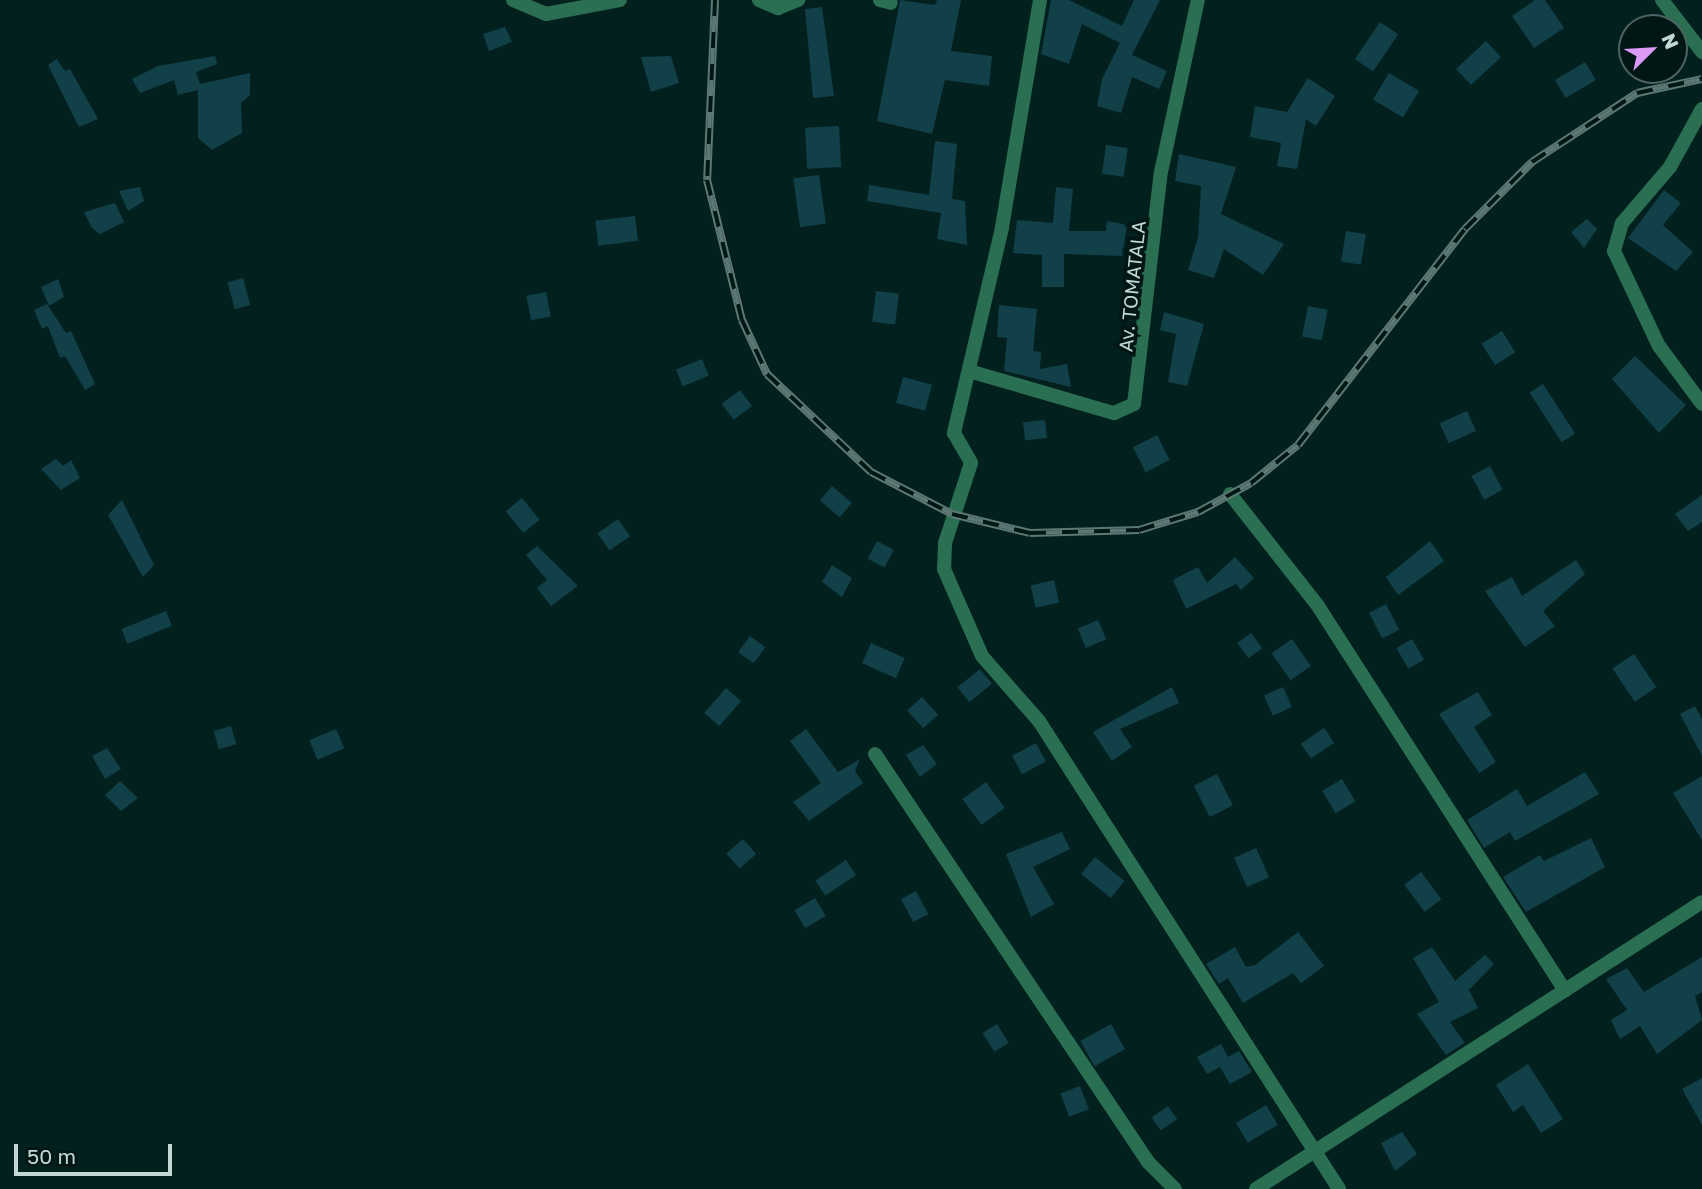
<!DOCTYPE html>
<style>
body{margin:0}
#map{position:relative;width:1702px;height:1189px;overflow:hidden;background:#02201e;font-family:"Golos Text",sans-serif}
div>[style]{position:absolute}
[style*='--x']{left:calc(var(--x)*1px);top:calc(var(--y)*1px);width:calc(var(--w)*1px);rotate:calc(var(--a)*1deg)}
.building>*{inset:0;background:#124049;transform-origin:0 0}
.minor>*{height:14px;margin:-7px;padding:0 7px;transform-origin:7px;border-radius:7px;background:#2a6f51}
.rail>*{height:8px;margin-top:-4px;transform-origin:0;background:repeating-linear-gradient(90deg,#001715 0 16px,#5d7774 0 32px);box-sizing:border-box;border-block:2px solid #5d7774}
span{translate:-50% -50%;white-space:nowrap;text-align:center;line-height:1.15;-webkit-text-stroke:7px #001715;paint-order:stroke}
.street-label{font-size:19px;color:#c3d8d5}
.north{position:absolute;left:1618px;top:14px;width:70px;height:70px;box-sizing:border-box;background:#001715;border:2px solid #4e6462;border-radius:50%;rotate:66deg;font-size:19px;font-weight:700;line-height:28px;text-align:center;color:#c3d8d5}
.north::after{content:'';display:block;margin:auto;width:24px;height:32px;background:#da9af6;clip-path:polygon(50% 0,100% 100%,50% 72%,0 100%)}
.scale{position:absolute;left:14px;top:1144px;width:158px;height:32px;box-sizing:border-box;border:4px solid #c3d8d5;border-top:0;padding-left:9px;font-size:21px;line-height:24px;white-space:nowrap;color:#c3d8d5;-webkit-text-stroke:5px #001715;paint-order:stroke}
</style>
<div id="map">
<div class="building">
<div style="clip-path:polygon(900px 0,935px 5px,937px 0,961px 0,951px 51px,992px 56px,989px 86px,945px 80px,932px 134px,877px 121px)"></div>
<div style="clip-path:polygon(1051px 0,1069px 0,1122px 26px,1134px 0,1160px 0,1132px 55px,1167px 71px,1159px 89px,1132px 77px,1121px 113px,1097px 106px,1102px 79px,1120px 43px,1082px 24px,1069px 64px,1041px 54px)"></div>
<div style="clip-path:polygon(1535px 0,1545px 0,1564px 28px,1534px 48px,1512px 16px)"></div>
<div style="clip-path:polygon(822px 7px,834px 96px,813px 98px,805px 9px)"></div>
<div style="left:1380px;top:22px;width:22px;height:45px;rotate:34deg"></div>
<div style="clip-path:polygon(505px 27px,512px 42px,489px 51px,483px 34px)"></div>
<div style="left:1486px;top:41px;width:22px;height:41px;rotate:47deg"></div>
<div style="clip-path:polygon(215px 56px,217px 64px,196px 72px,200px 84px,250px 73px,250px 95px,241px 103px,242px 133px,212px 150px,198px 138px,198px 90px,178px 95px,174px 80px,140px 93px,132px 79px,158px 66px)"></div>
<div style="clip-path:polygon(671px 56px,679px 83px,651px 92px,641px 57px)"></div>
<div style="clip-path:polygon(57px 59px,65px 71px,70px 69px,98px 119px,79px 127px,48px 65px)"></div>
<div style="left:1585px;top:62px;width:21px;height:35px;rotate:59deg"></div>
<div style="left:1389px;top:73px;width:35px;height:31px;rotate:31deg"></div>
<div style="clip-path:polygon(1308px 78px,1335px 96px,1316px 126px,1306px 119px,1297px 169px,1277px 166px,1281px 143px,1250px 137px,1255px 106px,1287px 112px)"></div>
<div style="left:839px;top:126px;width:41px;height:34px;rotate:87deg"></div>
<div style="clip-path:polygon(935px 141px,957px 144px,952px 199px,965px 201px,967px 245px,937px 239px,941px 213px,867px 201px,869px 185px,929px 195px)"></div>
<div style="left:1106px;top:145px;width:22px;height:29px;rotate:8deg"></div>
<div style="clip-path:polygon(1179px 154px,1236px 167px,1221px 214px,1284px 244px,1263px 275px,1224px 249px,1214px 278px,1188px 270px,1198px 238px,1201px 186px,1175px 181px)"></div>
<div style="left:819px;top:175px;width:49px;height:26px;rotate:82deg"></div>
<div style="clip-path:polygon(140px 187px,144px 201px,128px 211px,119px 191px)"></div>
<div style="clip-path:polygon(1056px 187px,1073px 189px,1069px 231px,1106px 231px,1107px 221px,1127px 225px,1122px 256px,1064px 254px,1064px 287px,1042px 287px,1042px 255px,1013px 253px,1017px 220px,1053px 223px)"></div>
<div style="clip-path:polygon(1664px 190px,1681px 203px,1663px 225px,1693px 252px,1676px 271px,1628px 238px)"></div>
<div style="clip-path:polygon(115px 203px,124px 222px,100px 234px,92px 228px,84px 212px)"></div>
<div style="left:635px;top:216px;width:25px;height:40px;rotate:83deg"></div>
<div style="clip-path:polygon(1587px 219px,1597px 229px,1584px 248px,1571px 232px)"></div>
<div style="left:1346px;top:231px;width:20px;height:31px;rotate:9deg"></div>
<div style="left:243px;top:278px;width:28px;height:16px;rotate:75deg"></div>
<div style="clip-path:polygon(58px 279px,64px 297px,49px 306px,41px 287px)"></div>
<div style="left:876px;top:291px;width:23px;height:31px;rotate:7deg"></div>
<div style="left:546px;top:292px;width:25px;height:20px;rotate:79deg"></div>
<div style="clip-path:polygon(47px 304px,66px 333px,71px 331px,95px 384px,85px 390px,65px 356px,60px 358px,48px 326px,42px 329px,34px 310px)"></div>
<div style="clip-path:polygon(999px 305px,1037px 309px,1033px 351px,1041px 352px,1040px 369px,1067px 364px,1071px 387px,1004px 371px,1007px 338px,997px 337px)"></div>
<div style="left:1308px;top:306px;width:20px;height:31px;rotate:11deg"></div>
<div style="clip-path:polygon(1164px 312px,1204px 324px,1187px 386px,1168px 382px,1176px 334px,1160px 330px)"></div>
<div style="left:1502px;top:331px;width:25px;height:24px;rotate:58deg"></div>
<div style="clip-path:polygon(1635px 356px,1686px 405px,1659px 433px,1612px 379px)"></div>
<div style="left:702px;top:359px;width:18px;height:28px;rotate:68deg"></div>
<div style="left:903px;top:377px;width:30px;height:27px;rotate:15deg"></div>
<div style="left:1543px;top:384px;width:59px;height:16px;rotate:57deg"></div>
<div style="left:740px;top:390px;width:20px;height:23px;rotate:53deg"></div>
<div style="left:1467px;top:411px;width:22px;height:30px;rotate:66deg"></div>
<div style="left:1045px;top:420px;width:18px;height:22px;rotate:84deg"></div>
<div style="left:1157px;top:435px;width:28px;height:27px;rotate:63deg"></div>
<div style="clip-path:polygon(56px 459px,63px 466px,71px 460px,80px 478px,61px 490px,41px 469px)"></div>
<div style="left:1490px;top:466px;width:27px;height:21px;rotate:62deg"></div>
<div style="left:832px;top:486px;width:26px;height:19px;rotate:40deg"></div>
<div style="clip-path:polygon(1702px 495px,1702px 522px,1688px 531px,1675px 514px)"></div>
<div style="left:522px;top:498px;width:28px;height:21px;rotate:51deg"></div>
<div style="clip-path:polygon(122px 500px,154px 565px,143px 577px,108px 515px)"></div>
<div style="left:618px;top:519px;width:21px;height:25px;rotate:55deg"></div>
<div style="left:877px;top:541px;width:19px;height:20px;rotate:28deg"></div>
<div style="clip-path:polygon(1430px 541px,1444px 561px,1398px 595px,1386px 577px)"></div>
<div style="clip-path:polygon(537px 546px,578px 586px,551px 606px,537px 588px,547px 580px,526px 555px)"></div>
<div style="clip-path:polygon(1235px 557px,1254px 578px,1241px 590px,1236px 584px,1186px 609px,1173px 580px,1198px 567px,1207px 583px)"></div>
<div style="clip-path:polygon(1576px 560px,1585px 574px,1543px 611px,1555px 626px,1525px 647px,1485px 591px,1512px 577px,1522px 596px)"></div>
<div style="clip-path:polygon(832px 565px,852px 578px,842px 597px,822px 582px)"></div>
<div style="left:1054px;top:580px;width:23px;height:24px;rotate:77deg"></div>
<div style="left:1386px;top:604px;width:29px;height:19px;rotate:63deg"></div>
<div style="left:166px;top:611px;width:16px;height:48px;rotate:68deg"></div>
<div style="left:1098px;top:620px;width:21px;height:22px;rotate:67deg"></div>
<div style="left:1251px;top:633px;width:19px;height:17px;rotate:54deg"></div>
<div style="left:750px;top:636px;width:19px;height:20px;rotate:36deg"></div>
<div style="left:1292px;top:639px;width:33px;height:25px;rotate:55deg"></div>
<div style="left:1412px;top:639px;width:24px;height:18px;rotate:60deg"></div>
<div style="left:871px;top:643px;width:37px;height:22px;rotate:24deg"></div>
<div style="left:1634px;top:654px;width:40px;height:26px;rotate:56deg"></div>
<div style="left:980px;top:669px;width:19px;height:29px;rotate:51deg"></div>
<div style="clip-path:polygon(1172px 687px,1179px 703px,1120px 729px,1132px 747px,1112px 761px,1093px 732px)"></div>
<div style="left:1283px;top:687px;width:22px;height:21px;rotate:66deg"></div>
<div style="left:726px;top:688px;width:20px;height:33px;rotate:41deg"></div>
<div style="clip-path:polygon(1478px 692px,1492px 715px,1474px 727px,1496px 762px,1479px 773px,1439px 714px)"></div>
<div style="left:922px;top:697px;width:24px;height:20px;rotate:48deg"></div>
<div style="clip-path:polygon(1695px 706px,1702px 719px,1702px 756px,1680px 714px)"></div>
<div style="left:231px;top:726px;width:19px;height:18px;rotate:74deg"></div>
<div style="left:1324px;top:728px;width:18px;height:28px;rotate:56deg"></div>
<div style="left:336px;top:729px;width:21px;height:29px;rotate:67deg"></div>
<div style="clip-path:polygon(806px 729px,838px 772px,860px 759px,855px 771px,863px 783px,809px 821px,793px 802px,821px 783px,790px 741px)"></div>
<div style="left:1036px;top:743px;width:21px;height:27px;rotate:62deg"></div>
<div style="clip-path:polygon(923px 745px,937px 764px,920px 777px,906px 755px)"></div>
<div style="clip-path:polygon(107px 748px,121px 769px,105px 779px,92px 756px)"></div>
<div style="clip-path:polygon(1585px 772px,1599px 794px,1515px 841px,1510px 832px,1484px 848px,1467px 820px,1517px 789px,1527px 806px)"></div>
<div style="left:1217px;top:774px;width:35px;height:26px;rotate:63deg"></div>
<div style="clip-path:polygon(1702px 776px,1702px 840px,1673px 793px)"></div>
<div style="left:1342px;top:779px;width:26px;height:23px;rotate:59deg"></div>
<div style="clip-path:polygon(120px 781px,138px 798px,121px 811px,105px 795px)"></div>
<div style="left:986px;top:782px;width:32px;height:29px;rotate:54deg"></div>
<div style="clip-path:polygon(1062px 832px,1070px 849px,1033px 867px,1054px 904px,1031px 917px,1006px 854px)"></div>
<div style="clip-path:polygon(1591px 838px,1605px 867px,1526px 912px,1503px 877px,1540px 855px,1544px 861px)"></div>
<div style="left:743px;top:839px;width:20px;height:22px;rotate:49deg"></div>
<div style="left:1256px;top:848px;width:32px;height:24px;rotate:66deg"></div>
<div style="left:1095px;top:857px;width:38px;height:22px;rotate:39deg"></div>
<div style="left:846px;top:860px;width:18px;height:37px;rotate:56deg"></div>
<div style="left:1421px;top:872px;width:34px;height:21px;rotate:53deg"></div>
<div style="left:916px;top:891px;width:26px;height:17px;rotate:62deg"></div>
<div style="left:815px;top:898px;width:21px;height:24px;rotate:59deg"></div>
<div style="clip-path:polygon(1298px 932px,1324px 966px,1301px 983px,1293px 973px,1243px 1003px,1228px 978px,1219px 984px,1206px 964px,1235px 947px,1246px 967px,1255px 965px)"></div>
<div style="clip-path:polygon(1432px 947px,1455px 981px,1485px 955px,1494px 964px,1469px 990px,1478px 1008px,1450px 1022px,1465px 1043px,1446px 1055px,1417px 1014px,1439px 1002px,1413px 958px)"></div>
<div style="clip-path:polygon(1702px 957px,1702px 992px,1695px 996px,1702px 1020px,1657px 1054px,1640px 1026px,1620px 1039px,1611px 1020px,1627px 1010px,1606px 979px,1627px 968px,1644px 992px)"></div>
<div style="left:997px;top:1024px;width:22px;height:17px;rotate:58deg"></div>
<div style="left:1111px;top:1024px;width:29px;height:35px;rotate:61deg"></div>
<div style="clip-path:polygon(1221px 1044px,1228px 1057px,1239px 1051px,1252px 1072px,1230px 1084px,1220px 1067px,1207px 1074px,1197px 1057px)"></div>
<div style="clip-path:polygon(1528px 1064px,1563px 1119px,1541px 1133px,1523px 1105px,1513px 1112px,1496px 1085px)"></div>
<div style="clip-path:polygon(1702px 1078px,1702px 1125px,1682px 1089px)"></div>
<div style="left:1080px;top:1086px;width:25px;height:21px;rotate:69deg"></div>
<div style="left:1266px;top:1105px;width:23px;height:35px;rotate:59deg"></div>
<div style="left:1168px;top:1106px;width:16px;height:20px;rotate:55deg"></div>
<div style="clip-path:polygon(1402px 1132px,1417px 1154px,1395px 1171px,1381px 1143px)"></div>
</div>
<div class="minor">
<div style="--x:513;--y:0;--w:36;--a:23"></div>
<div style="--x:546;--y:14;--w:75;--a:-10.7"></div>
<div style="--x:759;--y:0;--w:21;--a:23"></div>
<div style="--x:778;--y:8;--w:22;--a:-22"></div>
<div style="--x:880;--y:0;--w:11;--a:15"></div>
<div style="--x:1040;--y:0;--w:231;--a:99.5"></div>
<div style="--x:1002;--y:228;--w:211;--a:103.2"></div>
<div style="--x:954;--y:433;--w:34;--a:60"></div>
<div style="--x:971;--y:463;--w:84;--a:108"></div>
<div style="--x:945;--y:543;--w:26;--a:92"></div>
<div style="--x:944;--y:569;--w:95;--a:66.4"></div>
<div style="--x:982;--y:656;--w:86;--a:48.8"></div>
<div style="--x:1039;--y:721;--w:556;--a:57.34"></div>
<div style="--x:1662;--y:0;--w:66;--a:52.4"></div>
<div style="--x:1702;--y:109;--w:66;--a:118.9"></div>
<div style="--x:1670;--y:167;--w:74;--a:130.6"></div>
<div style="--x:1622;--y:223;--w:29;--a:106"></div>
<div style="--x:1614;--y:251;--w:105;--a:64.7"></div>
<div style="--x:1659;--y:346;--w:72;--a:53.4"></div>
<div style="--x:969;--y:371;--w:151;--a:16.2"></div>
<div style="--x:1114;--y:413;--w:22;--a:-24"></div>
<div style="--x:1134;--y:404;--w:234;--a:-83.4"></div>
<div style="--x:1161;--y:172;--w:176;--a:-77.9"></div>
<div style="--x:1230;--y:494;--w:142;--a:51.8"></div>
<div style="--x:1318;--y:606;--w:457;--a:57.3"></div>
<div style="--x:875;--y:754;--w:491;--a:56.2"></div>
<div style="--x:1148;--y:1162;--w:38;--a:45"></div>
<div style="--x:1256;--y:1189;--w:530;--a:-32.76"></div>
</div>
<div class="rail">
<div style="--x:715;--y:0;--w:180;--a:92.5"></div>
<div style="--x:707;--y:180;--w:144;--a:76"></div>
<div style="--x:742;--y:320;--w:60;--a:65.2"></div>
<div style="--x:767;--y:374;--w:143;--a:43.3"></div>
<div style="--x:871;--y:472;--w:91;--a:27.4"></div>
<div style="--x:952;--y:514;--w:80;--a:13.7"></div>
<div style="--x:1030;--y:533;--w:109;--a:-1.6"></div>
<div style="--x:1139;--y:530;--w:62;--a:-17"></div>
<div style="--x:1198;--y:512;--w:60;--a:-28.7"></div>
<div style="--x:1251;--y:483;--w:60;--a:-39"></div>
<div style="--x:1298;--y:445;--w:273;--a:-52.3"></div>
<div style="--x:1465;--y:229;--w:95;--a:-45"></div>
<div style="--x:1532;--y:162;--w:126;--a:-33.3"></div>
<div style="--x:1637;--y:93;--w:66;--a:-12.2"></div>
</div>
<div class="street-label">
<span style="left:1132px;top:286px;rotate:-84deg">Av. TOMATALA</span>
</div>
<div class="north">N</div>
<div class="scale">50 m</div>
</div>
